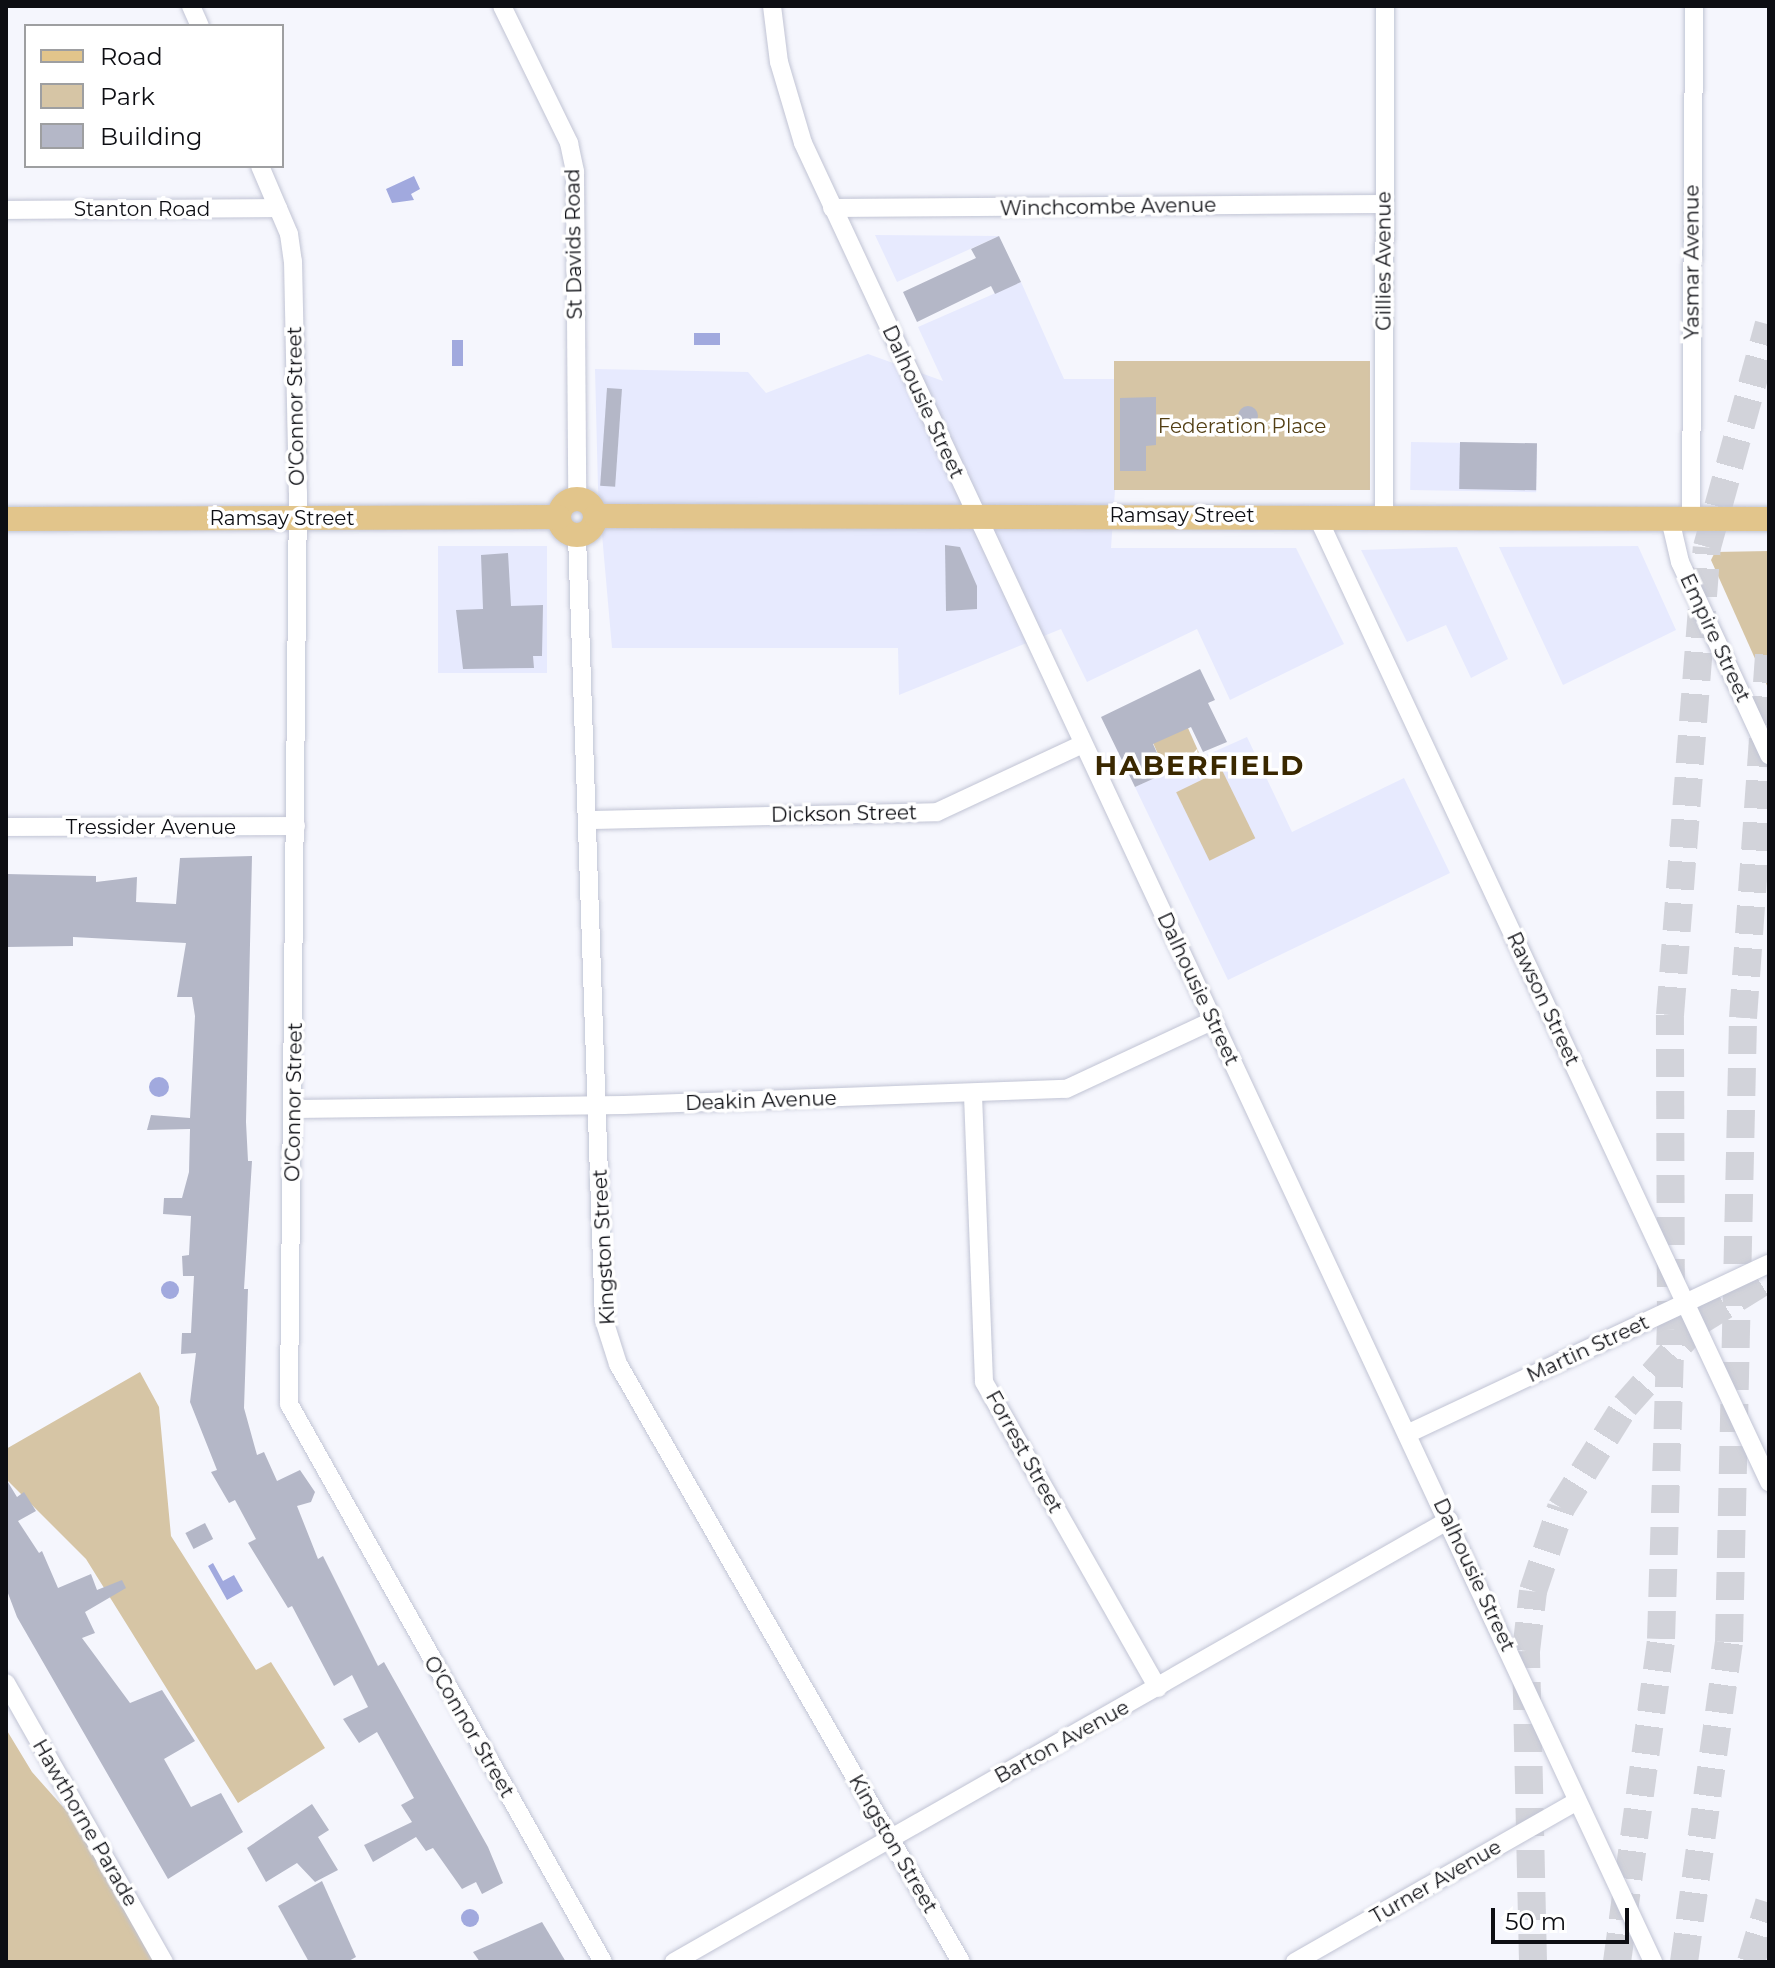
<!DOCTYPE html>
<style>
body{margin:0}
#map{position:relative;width:1775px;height:1968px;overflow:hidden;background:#f5f6fd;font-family:Montserrat,sans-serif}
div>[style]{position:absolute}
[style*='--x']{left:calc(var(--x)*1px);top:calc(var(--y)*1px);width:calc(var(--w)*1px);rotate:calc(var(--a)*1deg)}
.built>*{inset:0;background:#e7eafe;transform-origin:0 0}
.green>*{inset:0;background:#d6c5a5;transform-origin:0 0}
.water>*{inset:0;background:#a1a9de;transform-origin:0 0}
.round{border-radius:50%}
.building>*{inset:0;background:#b4b7c7;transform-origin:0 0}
.highway-tunnel>*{height:28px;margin-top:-14px;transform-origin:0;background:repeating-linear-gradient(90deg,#d2d3da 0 28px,transparent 0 42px)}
.roads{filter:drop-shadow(0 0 2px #c1c4d4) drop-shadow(0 0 2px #c1c4d4)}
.minor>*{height:18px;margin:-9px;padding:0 9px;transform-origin:9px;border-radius:9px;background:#fff}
.major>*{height:24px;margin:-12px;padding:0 12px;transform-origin:12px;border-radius:12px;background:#e2c58b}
.major>.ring{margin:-12px;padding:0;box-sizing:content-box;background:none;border:24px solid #e2c58b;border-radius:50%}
span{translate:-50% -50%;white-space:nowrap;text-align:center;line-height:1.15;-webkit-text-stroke:7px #fff;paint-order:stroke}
.street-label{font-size:20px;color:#0d0e13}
.park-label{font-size:20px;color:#533f14}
.district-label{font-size:28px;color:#3a2800;font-weight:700;letter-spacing:2px}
.frame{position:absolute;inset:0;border:8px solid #0d0e13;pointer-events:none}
.legend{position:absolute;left:24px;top:24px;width:260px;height:144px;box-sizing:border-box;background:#fff;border:2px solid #9e9fa1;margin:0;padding:10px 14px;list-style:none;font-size:24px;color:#0d0e13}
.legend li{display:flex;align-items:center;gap:16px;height:40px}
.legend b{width:40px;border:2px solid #9e9fa1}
.scale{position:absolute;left:1491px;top:1908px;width:138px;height:36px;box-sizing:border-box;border:4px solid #0d0e13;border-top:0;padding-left:10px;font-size:24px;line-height:28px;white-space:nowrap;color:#0d0e13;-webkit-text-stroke:6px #fff;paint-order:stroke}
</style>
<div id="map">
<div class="built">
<div style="clip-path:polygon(875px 235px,999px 236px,897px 282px)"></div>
<div style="clip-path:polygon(1021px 282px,1064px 379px,1114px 379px,1114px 361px,1163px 490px,1115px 490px,1111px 548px,1296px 548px,1344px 644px,1230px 700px,1197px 629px,1087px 682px,1061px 629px,899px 695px,898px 648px,612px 648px,598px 489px,595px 369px,748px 372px,766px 393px,868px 354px,943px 381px,918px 327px)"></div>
<div style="left:1411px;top:442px;width:126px;height:48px;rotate:1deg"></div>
<div style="left:438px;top:546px;width:109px;height:127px"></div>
<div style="clip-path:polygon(1638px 546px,1676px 630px,1563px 685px,1499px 547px)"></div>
<div style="clip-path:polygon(1457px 547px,1508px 659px,1471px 678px,1446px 625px,1407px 642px,1361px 550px)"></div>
<div style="clip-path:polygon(1247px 737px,1292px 832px,1404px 778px,1450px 873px,1228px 980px,1135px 787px)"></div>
</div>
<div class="green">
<div style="left:1114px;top:361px;width:256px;height:129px"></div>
<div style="clip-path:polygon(1769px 551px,1769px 690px,1711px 560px,1715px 552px)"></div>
<div style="left:1184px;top:719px;width:39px;height:38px;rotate:66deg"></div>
<div style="left:1222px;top:770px;width:76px;height:51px;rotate:64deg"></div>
<div style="clip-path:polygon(140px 1372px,159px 1407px,171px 1536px,256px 1670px,271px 1662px,325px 1748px,238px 1803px,86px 1559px,6px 1479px,6px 1449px)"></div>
<div style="clip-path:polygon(6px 1729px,32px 1772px,79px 1825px,155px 1962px,6px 1962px)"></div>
</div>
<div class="water">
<div style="clip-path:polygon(414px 176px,420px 189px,411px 194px,414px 200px,392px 203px,386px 189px)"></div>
<div style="left:694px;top:333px;width:26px;height:12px"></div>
<div style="left:452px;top:340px;width:11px;height:26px"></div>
<div class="round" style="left:149px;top:1077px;width:20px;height:20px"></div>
<div class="round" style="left:161px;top:1281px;width:18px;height:18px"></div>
<div style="clip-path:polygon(213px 1563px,223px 1581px,234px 1575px,243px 1591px,227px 1600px,208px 1566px)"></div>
<div class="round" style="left:461px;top:1909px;width:18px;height:18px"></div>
</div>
<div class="building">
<div style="clip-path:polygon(999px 236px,1021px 282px,995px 294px,991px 286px,917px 322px,903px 292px,976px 258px,971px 249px)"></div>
<div style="left:607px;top:388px;width:15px;height:98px;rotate:4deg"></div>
<div style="clip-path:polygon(1156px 397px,1156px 445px,1146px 446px,1146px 471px,1120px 471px,1120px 398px)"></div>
<div class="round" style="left:1238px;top:406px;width:20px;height:20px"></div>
<div style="left:1460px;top:442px;width:77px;height:47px;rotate:1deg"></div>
<div style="clip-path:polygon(945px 545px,960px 547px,977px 586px,977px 609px,946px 611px)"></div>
<div style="clip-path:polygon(508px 553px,511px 606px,543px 605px,542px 656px,533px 656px,534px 668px,463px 669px,456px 610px,483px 609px,481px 555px)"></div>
<div style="clip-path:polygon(1200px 669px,1215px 700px,1208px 703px,1227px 742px,1203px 752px,1191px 727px,1153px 744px,1166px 773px,1135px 787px,1101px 717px)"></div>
<div style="clip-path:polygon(252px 856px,246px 1122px,248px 1161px,252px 1161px,244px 1289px,248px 1289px,244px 1408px,257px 1455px,264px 1452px,277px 1481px,300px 1470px,315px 1492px,311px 1502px,297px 1506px,318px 1559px,323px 1556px,378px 1666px,384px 1662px,488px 1847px,503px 1883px,482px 1894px,476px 1882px,462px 1889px,433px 1848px,426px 1851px,416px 1837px,373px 1862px,364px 1845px,412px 1822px,401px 1805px,414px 1798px,377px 1732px,359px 1743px,343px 1719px,368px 1707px,352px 1675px,334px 1686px,292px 1606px,288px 1608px,248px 1543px,256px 1539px,235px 1500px,229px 1503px,211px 1472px,217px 1470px,190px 1402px,196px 1353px,181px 1354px,182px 1333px,191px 1333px,194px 1276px,183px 1276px,182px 1256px,189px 1255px,191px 1216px,163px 1214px,164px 1198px,182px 1198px,189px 1172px,190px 1129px,147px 1130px,151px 1115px,190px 1118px,195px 1016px,192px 997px,177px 997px,186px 943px,73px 937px,73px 946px,6px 947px,6px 874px,96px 876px,96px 882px,137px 877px,136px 902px,176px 904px,180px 858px)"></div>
<div style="clip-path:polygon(6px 1479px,17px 1497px,24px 1492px,36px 1511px,18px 1521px,39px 1553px,42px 1551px,58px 1588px,91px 1574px,97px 1590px,122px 1580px,126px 1588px,85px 1612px,95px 1633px,82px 1638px,130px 1703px,162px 1690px,195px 1741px,164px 1759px,191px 1807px,221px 1793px,243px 1832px,168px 1879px,17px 1617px,6px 1588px)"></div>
<div style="left:205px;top:1523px;width:18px;height:22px;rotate:63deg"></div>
<div style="clip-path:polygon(312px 1804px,329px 1830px,318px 1837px,338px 1870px,315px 1882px,297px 1863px,266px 1882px,247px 1848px)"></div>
<div style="clip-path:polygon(322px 1881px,356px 1957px,347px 1962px,309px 1962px,278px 1906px)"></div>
<div style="clip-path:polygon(542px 1922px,566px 1962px,480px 1962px,473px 1952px)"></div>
</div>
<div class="highway-tunnel">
<div style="--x:1533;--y:1962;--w:311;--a:-91.3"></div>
<div style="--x:1526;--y:1651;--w:60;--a:-83.3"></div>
<div style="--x:1533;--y:1591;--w:88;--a:-71.4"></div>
<div style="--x:1561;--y:1508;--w:120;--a:-57.9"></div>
<div style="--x:1625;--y:1406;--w:115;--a:-48.5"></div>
<div style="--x:1701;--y:1320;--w:80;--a:-31.7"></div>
<div style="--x:1617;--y:1962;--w:326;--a:-82.2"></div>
<div style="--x:1661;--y:1639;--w:310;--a:-88.2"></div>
<div style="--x:1671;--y:1329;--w:314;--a:-90.2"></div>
<div style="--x:1670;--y:1015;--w:469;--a:-85.5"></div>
<div style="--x:1707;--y:547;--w:231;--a:-74.5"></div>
<div style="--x:1684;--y:1962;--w:323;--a:-82"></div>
<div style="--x:1729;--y:1642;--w:624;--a:-88.71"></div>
<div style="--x:1743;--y:1018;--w:367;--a:-85.9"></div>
<div style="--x:1751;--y:1962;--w:62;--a:-73"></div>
</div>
<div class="roads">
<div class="minor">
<div style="--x:191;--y:6;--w:22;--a:66"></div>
<div style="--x:502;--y:6;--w:153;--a:63.9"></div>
<div style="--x:569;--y:143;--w:30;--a:78"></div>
<div style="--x:575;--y:172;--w:326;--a:89.6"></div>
<div style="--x:772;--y:6;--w:56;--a:82.9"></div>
<div style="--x:779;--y:62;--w:84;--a:73.5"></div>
<div style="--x:803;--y:143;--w:2008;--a:64.95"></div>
<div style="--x:260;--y:166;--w:74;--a:66.9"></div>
<div style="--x:289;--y:234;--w:27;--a:82"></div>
<div style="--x:293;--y:261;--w:231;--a:88.8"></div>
<div style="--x:298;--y:492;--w:912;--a:90.57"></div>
<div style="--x:289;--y:1404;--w:640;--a:60.63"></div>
<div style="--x:832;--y:208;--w:552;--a:-0.42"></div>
<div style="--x:6;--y:210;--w:272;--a:-0.4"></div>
<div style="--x:1317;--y:516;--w:1067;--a:64.92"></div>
<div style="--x:1384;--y:516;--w:510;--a:-89.89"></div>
<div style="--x:1691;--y:518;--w:512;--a:-89.66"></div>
<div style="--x:1670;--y:519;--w:44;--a:76.9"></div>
<div style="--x:1680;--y:562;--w:213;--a:65.2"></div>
<div style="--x:577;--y:536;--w:784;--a:88.03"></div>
<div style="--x:604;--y:1320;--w:46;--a:72.3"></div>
<div style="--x:618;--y:1364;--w:689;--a:60.16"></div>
<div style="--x:591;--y:820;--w:346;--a:-1.3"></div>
<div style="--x:937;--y:812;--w:161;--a:-25"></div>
<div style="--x:6;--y:827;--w:290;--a:-0.2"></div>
<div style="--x:973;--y:1095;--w:287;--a:87.8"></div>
<div style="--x:984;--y:1382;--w:352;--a:60.4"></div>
<div style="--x:294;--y:1109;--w:330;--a:-0.7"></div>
<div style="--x:624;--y:1105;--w:442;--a:-2.1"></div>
<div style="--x:1066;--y:1089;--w:161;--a:-25"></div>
<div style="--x:1407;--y:1434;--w:400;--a:-25.2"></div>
<div style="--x:6;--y:1683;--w:321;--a:60.5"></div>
<div style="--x:674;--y:1962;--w:892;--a:-29.7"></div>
<div style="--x:1295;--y:1962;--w:325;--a:-29.7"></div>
</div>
<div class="major">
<div class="ring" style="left:559px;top:499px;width:12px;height:12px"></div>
<div style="--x:596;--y:516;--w:1173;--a:0.15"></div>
<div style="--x:6;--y:519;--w:553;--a:-0.21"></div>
</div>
</div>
<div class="street-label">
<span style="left:1108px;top:207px;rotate:-1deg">Winchcombe Avenue</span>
<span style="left:142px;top:209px">Stanton Road</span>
<span style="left:574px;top:244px;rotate:-91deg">St Davids Road</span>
<span style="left:1384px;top:261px;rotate:-90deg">Gillies Avenue</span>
<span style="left:1692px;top:262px;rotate:-90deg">Yasmar Avenue</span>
<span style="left:923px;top:402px;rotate:65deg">Dalhousie Street</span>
<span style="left:296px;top:406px;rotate:-91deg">O'Connor Street</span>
<span style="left:1182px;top:515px">Ramsay Street</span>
<span style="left:282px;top:518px">Ramsay Street</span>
<span style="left:1715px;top:638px;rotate:65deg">Empire Street</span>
<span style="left:844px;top:814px;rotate:-1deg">Dickson Street</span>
<span style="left:151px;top:827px">Tressider Avenue</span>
<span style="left:1198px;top:989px;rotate:65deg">Dalhousie Street</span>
<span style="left:1543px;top:999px;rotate:65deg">Rawson Street</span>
<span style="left:761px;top:1101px;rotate:-2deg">Deakin Avenue</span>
<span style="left:294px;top:1102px;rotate:-89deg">O'Connor Street</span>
<span style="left:604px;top:1247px;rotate:-93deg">Kingston Street</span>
<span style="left:1588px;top:1349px;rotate:-25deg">Martin Street</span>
<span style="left:1024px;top:1452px;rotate:61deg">Forrest Street</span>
<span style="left:1474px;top:1575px;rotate:65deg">Dalhousie Street</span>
<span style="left:469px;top:1727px;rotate:60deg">O'Connor Street</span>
<span style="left:1062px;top:1742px;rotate:-29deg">Barton Avenue</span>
<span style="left:85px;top:1823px;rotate:60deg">Hawthorne Parade</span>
<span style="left:893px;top:1844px;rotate:60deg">Kingston Street</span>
<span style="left:1436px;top:1882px;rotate:-30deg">Turner Avenue</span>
</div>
<div class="park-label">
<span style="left:1242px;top:426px">Federation Place</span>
</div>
<div class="district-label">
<span style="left:1200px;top:765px">HABERFIELD</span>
</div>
<div class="frame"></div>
<ul class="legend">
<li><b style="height:10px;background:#e2c58b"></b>Road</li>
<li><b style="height:22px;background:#d6c5a5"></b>Park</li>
<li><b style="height:22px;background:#b4b7c7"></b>Building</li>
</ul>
<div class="scale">50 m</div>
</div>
